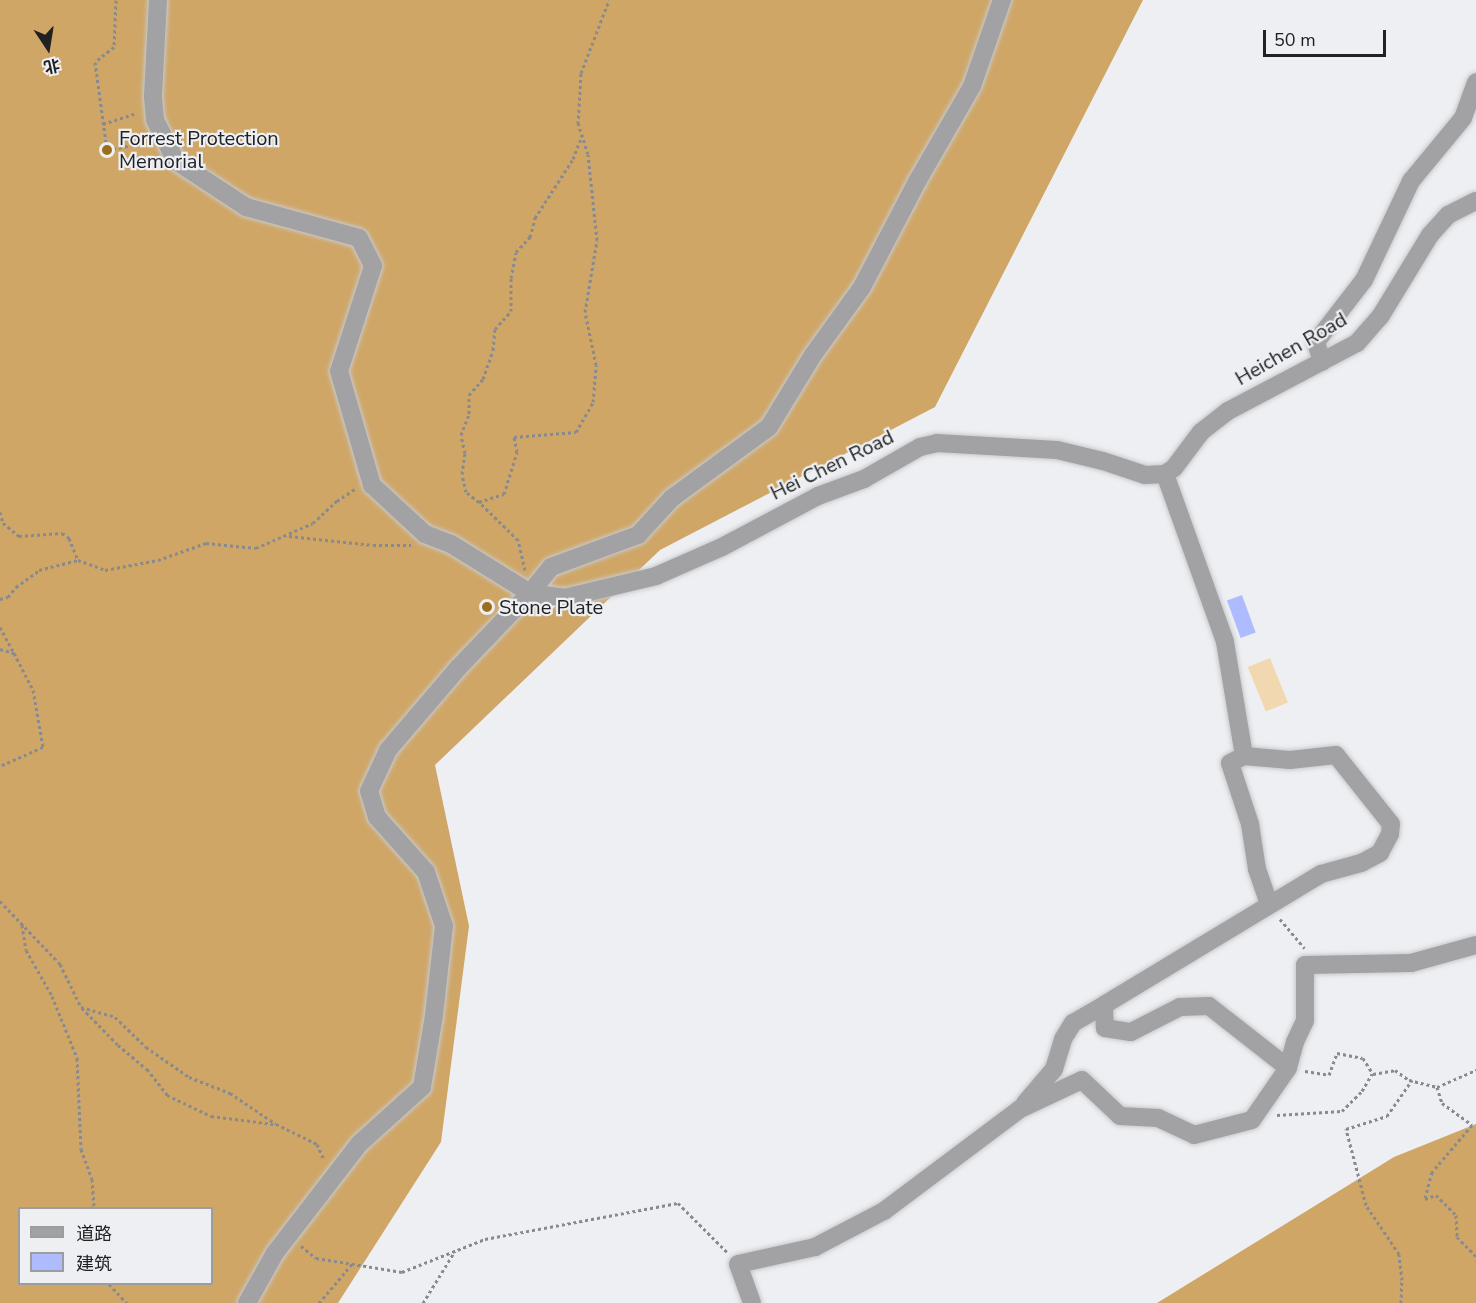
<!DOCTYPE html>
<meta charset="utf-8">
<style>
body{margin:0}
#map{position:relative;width:1476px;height:1303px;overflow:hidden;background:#eeeff3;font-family:"Nunito Sans","Noto Sans SC",sans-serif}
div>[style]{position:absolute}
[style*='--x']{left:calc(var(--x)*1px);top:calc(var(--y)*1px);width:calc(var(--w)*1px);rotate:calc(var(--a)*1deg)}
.green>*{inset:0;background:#f2d8b0;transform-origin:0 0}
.forest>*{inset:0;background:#cfa666}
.building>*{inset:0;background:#aebbfe;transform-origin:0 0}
.path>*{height:3px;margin-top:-1.5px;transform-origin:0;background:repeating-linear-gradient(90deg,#898a8d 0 3px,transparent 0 6px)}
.roads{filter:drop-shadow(0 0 2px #c9cacd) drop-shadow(0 0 2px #c9cacd)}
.minor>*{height:18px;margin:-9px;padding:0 9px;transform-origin:9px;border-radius:9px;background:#a2a2a4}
.dots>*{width:16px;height:16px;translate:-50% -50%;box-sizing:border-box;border:3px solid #eeeff3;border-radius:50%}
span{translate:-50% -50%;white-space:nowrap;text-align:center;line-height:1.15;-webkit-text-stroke:4.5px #eeeff3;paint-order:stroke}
.poi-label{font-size:20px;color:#202122}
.left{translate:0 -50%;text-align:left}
.street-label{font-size:20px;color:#202122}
.legend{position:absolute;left:18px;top:1207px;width:195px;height:78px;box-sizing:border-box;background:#eeeff3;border:2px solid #9c9d9f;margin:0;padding:8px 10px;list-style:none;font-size:18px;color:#202122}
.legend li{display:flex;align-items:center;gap:12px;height:30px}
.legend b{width:30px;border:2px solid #9c9d9f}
.north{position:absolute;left:18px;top:18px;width:60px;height:60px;-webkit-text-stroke:4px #eeeff3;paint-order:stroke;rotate:168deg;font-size:16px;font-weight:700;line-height:24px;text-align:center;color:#202122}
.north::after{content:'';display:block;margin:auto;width:21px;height:27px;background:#202122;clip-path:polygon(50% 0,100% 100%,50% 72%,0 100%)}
.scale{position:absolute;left:1263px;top:30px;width:123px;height:27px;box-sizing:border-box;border:3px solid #202122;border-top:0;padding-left:8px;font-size:18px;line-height:21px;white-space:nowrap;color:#202122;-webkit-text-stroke:4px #eeeff3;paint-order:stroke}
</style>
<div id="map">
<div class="green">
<div style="left:1270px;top:658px;width:48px;height:24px;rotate:68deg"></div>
</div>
<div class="forest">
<div style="clip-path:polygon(evenodd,0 0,1143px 0,935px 407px,660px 550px,435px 765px,469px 926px,441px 1142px,338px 1303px,0 1303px,0 0,20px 1208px,212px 1208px,212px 1284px,20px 1284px,20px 1208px)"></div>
<div style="clip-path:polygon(1476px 1124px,1476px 1303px,1157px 1303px,1394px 1157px)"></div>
</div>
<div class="building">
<div style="left:1242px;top:595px;width:40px;height:16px;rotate:70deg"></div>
</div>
<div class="path">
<div style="--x:116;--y:0;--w:47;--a:92.4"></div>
<div style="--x:114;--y:47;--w:24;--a:142"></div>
<div style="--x:95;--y:62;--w:89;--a:82.2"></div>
<div style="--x:107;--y:150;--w:41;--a:-11.3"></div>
<div style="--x:103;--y:124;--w:35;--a:-18"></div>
<div style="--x:479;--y:502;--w:16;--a:-142"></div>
<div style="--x:466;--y:492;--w:18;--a:-103"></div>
<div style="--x:462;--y:474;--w:21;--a:-82"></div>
<div style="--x:465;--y:453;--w:18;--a:-103"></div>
<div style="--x:461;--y:435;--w:22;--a:-69"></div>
<div style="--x:469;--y:414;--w:19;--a:-90"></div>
<div style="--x:469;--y:395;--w:21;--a:-49"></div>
<div style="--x:483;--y:379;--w:31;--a:-71"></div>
<div style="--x:493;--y:350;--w:21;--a:-85"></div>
<div style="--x:495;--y:329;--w:24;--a:-48"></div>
<div style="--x:511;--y:311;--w:33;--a:-90"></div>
<div style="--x:511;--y:278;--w:26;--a:-79"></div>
<div style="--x:516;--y:252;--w:21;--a:-47"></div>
<div style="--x:530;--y:237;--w:20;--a:-75"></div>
<div style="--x:535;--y:218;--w:70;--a:-57.2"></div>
<div style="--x:573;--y:159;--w:26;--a:-69"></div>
<div style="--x:0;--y:512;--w:11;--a:75"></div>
<div style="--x:3;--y:523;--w:21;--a:39"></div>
<div style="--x:19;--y:536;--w:43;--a:-4"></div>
<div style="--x:62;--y:533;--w:9;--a:36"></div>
<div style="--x:69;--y:538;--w:24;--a:68"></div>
<div style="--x:289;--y:536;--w:84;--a:6.1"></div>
<div style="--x:373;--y:545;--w:38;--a:0"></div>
<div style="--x:525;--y:570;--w:31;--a:-103"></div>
<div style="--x:518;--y:540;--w:54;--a:-135.7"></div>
<div style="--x:479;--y:502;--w:26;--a:-18"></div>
<div style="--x:504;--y:494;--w:44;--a:-72.8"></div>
<div style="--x:517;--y:452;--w:15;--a:-101"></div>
<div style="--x:514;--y:437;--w:62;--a:-4.6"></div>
<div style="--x:576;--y:432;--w:34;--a:-60"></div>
<div style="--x:593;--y:402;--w:37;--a:-85"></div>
<div style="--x:596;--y:365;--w:54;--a:-101.7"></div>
<div style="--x:585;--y:312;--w:73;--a:-80.5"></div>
<div style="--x:597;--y:240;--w:86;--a:-96"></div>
<div style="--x:588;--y:154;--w:32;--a:-108"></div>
<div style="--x:578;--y:124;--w:51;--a:-86.6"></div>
<div style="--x:581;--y:73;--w:78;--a:-69"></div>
<div style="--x:0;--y:599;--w:8;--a:-14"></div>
<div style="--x:8;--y:597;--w:13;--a:-51"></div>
<div style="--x:16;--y:587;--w:29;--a:-36"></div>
<div style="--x:39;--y:570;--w:40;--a:-14.4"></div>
<div style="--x:78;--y:560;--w:29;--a:20"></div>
<div style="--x:105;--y:570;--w:54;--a:-10.7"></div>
<div style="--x:158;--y:560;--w:51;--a:-19.5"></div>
<div style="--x:206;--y:543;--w:50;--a:5.7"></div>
<div style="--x:256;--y:548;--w:62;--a:-23.7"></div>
<div style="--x:313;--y:523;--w:33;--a:-43"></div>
<div style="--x:337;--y:501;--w:22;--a:-34"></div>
<div style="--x:0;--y:627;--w:30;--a:62"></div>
<div style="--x:0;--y:649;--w:15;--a:16"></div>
<div style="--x:14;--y:653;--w:42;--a:62.8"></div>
<div style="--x:33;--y:690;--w:58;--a:80"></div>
<div style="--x:43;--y:747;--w:47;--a:156.2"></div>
<div style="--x:0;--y:901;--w:87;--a:46.4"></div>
<div style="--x:60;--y:964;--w:48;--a:64"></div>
<div style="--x:81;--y:1007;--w:35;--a:16"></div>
<div style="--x:115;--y:1017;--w:43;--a:44.1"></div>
<div style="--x:146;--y:1047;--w:52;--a:34.9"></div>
<div style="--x:189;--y:1077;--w:44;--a:21.3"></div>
<div style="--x:230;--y:1093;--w:55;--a:34"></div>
<div style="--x:276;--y:1124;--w:46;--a:26"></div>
<div style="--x:317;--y:1144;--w:17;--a:66"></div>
<div style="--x:1280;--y:919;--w:38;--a:50"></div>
<div style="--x:22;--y:925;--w:25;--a:81"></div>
<div style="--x:26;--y:950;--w:53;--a:60.5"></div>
<div style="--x:52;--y:996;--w:67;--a:68"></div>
<div style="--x:77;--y:1058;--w:91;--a:87.5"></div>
<div style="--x:81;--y:1149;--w:32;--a:70"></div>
<div style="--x:92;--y:1179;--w:29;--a:86"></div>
<div style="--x:82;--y:1008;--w:52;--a:45.8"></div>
<div style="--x:118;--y:1045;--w:38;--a:40"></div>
<div style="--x:147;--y:1069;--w:33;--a:52"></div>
<div style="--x:167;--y:1095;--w:49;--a:25.5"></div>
<div style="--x:211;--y:1116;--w:63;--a:7.4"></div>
<div style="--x:1305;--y:1071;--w:24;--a:9"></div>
<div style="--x:1329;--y:1075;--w:23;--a:-70"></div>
<div style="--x:1337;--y:1053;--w:26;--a:11"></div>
<div style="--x:1363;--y:1058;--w:19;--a:58"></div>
<div style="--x:1373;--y:1074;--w:22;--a:-10"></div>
<div style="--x:1395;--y:1070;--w:17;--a:36"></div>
<div style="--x:1409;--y:1080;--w:29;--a:14"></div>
<div style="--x:1437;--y:1087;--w:43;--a:-23.6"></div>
<div style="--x:1437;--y:1087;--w:17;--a:73"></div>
<div style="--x:1442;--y:1103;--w:37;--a:36"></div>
<div style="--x:1472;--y:1125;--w:62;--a:130.4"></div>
<div style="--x:1432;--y:1172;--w:28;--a:105"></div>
<div style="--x:1425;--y:1199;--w:12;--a:-20"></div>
<div style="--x:1436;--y:1195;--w:28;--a:45"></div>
<div style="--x:1456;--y:1215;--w:22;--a:87"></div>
<div style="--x:1457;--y:1237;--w:27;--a:45"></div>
<div style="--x:1277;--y:1115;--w:65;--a:-3.5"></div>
<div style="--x:1342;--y:1111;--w:28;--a:-45"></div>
<div style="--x:1362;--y:1091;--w:20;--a:-60"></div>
<div style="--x:301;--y:1246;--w:19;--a:39"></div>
<div style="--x:316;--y:1258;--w:87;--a:9.2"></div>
<div style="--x:402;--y:1272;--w:89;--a:-21.7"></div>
<div style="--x:485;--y:1239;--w:196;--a:-10.6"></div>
<div style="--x:678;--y:1203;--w:69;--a:45"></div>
<div style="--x:109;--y:1284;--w:26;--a:47"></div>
<div style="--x:319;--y:1303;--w:51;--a:-49.8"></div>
<div style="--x:423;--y:1303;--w:61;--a:-58.4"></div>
<div style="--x:1401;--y:1303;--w:23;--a:-88"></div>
<div style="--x:1402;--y:1280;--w:26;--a:-97"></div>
<div style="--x:1399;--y:1254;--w:59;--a:-124"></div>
<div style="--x:1366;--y:1205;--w:79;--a:-104.7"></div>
<div style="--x:1346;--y:1129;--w:43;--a:-17.6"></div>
<div style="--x:1387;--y:1116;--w:44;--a:-55.2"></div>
</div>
<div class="roads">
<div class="minor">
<div style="--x:158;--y:0;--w:97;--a:93"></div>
<div style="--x:153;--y:97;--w:23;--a:85"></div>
<div style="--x:155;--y:120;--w:46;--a:62.9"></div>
<div style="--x:176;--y:161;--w:84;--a:33.3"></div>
<div style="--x:246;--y:207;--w:117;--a:15.3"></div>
<div style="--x:359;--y:238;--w:31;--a:63"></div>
<div style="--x:373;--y:266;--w:110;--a:107.9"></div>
<div style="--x:339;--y:371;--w:119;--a:73.9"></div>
<div style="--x:372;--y:485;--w:72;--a:42.8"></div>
<div style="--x:425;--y:534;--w:28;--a:21"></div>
<div style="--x:451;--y:544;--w:93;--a:31.8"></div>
<div style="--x:530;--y:593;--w:34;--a:8"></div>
<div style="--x:564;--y:598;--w:95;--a:-13.4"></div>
<div style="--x:656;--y:576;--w:72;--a:-23.7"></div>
<div style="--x:722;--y:547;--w:109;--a:-28"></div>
<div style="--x:818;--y:496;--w:49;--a:-20.3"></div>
<div style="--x:864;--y:479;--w:64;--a:-29.7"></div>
<div style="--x:920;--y:447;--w:17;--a:-13"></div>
<div style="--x:937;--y:443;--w:120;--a:3.3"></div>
<div style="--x:1057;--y:450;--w:47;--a:13.4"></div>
<div style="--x:1103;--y:461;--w:44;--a:18.4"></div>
<div style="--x:1145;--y:475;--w:20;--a:-3"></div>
<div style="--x:1165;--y:474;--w:11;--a:-34"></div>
<div style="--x:1174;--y:468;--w:45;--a:-53.1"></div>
<div style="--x:1201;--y:432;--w:34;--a:-38"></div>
<div style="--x:1228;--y:411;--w:146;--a:-27.8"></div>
<div style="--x:1357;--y:343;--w:35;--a:-49"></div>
<div style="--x:1380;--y:317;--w:96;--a:-58.6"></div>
<div style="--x:1430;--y:235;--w:27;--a:-48"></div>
<div style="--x:1448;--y:215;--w:31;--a:-27"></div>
<div style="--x:1322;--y:362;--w:21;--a:-107"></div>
<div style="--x:1316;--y:342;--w:78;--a:-52.3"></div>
<div style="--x:1364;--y:280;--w:110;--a:-64.6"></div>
<div style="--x:1411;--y:181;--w:82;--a:-50.5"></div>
<div style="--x:1463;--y:118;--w:38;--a:-70"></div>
<div style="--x:1165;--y:474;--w:178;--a:70.3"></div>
<div style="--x:1225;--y:642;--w:116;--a:80.5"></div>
<div style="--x:1269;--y:904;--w:37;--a:-109"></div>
<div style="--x:1257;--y:869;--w:46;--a:-98.8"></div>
<div style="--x:1250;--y:824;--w:64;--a:-108.2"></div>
<div style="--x:1230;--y:763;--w:16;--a:-27"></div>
<div style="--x:1244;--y:756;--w:46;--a:5"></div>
<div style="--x:1290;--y:760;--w:46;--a:-6.2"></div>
<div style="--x:1336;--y:755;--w:88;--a:51.4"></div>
<div style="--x:1391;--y:824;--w:10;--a:96"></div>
<div style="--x:1390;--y:834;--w:21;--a:118"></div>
<div style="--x:1380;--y:853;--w:21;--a:152"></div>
<div style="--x:1361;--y:863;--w:41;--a:164.6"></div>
<div style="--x:1321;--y:874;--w:253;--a:148.9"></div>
<div style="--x:1104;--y:1005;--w:23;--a:88"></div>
<div style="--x:1105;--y:1028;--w:26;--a:9"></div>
<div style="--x:1131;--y:1032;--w:55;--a:-27"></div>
<div style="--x:1180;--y:1007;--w:29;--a:-2"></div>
<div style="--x:1209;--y:1006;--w:100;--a:38.1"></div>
<div style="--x:1025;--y:1103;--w:45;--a:-49.5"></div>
<div style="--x:1054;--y:1069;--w:31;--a:-73"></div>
<div style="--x:1063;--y:1039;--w:19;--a:-58"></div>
<div style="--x:1073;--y:1023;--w:36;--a:-30"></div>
<div style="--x:247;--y:1303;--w:57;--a:-60.8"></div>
<div style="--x:275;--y:1253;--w:138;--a:-52.4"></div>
<div style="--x:359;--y:1144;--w:85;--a:-42.1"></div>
<div style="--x:422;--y:1087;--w:73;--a:-80.5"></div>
<div style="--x:434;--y:1015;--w:90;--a:-83.6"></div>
<div style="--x:444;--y:926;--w:57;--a:-108.4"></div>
<div style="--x:426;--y:872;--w:74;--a:-131.7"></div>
<div style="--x:377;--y:817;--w:27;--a:-107"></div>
<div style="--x:369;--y:791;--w:45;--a:-65.1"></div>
<div style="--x:388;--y:750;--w:108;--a:-49.5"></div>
<div style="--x:458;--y:668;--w:104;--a:-46.2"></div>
<div style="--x:530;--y:593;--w:33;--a:-51"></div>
<div style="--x:551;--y:567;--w:93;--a:-20.2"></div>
<div style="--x:638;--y:535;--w:50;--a:-47.4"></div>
<div style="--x:672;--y:498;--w:120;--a:-36.2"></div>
<div style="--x:769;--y:427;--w:84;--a:-58.6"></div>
<div style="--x:813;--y:355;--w:84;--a:-54.2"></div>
<div style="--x:862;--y:287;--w:121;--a:-62.4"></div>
<div style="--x:918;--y:180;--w:108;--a:-60.1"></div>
<div style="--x:972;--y:86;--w:91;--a:-70.8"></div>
<div style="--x:752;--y:1303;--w:41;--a:-109.7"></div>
<div style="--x:738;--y:1264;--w:79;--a:-12.4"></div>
<div style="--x:815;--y:1247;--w:78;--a:-27.6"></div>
<div style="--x:884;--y:1211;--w:170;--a:-36.9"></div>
<div style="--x:1020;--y:1109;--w:68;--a:-25.1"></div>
<div style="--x:1082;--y:1080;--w:52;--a:43.5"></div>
<div style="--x:1120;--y:1116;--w:38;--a:3"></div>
<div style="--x:1158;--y:1118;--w:40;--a:25"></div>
<div style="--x:1194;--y:1135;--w:60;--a:-14.5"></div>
<div style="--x:1252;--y:1120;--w:63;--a:-55.3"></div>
<div style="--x:1288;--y:1068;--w:27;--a:-75"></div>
<div style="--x:1295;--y:1042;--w:23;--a:-65"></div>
<div style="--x:1305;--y:1021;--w:56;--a:-90"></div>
<div style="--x:1305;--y:965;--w:106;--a:-1.1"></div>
<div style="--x:1411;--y:963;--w:67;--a:-15.5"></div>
</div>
</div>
<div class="dots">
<div style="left:107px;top:150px;background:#9a6e1d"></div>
<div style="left:487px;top:607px;background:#9a6e1d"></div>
</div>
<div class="poi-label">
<span class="left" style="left:119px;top:150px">Forrest Protection<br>Memorial</span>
<span class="left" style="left:499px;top:607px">Stone Plate</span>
</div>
<div class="street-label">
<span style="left:1291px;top:349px;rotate:-30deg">Heichen Road</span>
<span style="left:832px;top:465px;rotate:-26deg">Hei Chen Road</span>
</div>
<ul class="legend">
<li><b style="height:8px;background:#a2a2a4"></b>道路</li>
<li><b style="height:16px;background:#aebbfe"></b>建筑</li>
</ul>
<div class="north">北</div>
<div class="scale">50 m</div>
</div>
